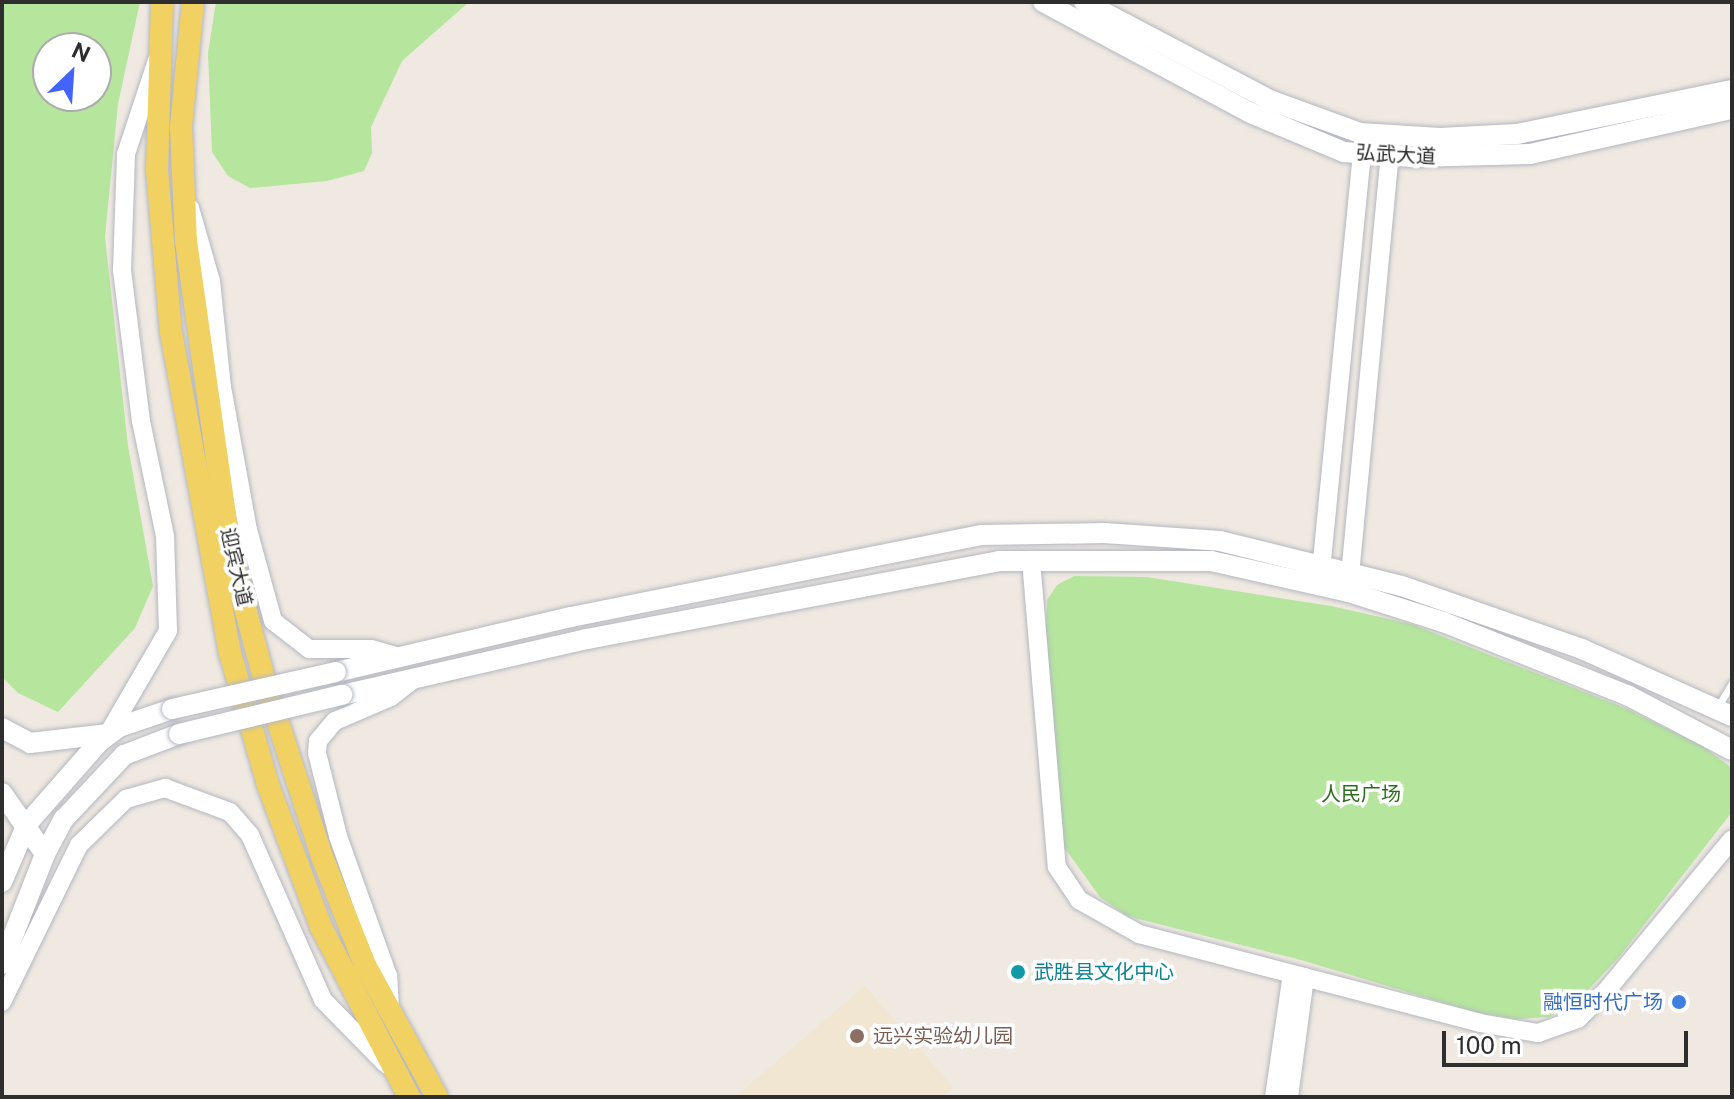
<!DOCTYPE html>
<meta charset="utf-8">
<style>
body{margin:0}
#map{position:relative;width:1734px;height:1099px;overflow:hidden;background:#efe9e1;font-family:"Public Sans","Noto Sans SC",sans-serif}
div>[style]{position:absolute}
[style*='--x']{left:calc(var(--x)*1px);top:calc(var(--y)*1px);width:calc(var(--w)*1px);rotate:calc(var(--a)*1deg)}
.education>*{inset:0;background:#f0e6d1}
.green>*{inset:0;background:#b6e59e}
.roads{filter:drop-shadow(0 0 2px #b4b7c1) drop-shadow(0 0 2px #b4b7c1)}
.service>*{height:7px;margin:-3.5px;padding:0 3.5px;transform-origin:3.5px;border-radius:3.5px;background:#fff}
.tertiary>*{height:18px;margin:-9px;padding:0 9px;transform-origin:9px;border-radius:9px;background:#fff}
.secondary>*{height:20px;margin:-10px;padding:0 10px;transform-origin:10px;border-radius:10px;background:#fff}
.primary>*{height:22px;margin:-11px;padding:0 11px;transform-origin:11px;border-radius:11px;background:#f2d163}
.bridges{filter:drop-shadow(0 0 2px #b4b7c1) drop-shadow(0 0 2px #b4b7c1)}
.secondary-bridge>*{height:20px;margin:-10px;padding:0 10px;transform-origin:10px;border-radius:10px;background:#fff}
.dots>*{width:22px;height:22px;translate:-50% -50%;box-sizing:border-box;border:4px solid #fff;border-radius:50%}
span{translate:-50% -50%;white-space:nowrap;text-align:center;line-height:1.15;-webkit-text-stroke:7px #fff;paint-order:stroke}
.street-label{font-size:20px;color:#2e2e2e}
.park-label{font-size:20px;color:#2c6e1b}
.culture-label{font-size:20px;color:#0d838f}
.left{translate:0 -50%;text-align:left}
.shop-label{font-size:20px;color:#366cbe}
.right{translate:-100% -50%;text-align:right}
.education-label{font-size:20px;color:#785e54}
.frame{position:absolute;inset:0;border:4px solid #2e2e2e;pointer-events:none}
.north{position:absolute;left:32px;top:32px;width:80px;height:80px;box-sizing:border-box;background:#fff;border:2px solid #ababab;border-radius:50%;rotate:25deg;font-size:22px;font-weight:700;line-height:32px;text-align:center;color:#2e2e2e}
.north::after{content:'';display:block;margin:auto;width:28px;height:36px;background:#4264fb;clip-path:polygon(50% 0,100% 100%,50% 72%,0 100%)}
.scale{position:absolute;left:1442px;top:1031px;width:246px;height:36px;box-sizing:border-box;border:4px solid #2e2e2e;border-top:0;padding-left:10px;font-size:24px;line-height:28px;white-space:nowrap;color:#2e2e2e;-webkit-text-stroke:6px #fff;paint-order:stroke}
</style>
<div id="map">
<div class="education">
<div style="clip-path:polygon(865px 986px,953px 1087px,942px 1097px,735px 1097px)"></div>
</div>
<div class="green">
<div style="clip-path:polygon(evenodd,2px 2px,140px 2px,118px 104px,105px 237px,128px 446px,153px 586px,135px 628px,58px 712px,18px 693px,2px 677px,2px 2px,48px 48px,96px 48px,96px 96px,48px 96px,48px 48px)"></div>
<div style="clip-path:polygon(216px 2px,469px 2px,402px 61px,371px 127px,372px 153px,364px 171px,327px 181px,250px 188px,228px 176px,212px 152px,208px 53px)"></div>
<div style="clip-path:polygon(1074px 576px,1147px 577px,1331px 606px,1411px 624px,1625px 708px,1701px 745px,1732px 768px,1732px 812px,1619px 957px,1575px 1004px,1549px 1017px,1516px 1019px,1474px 1012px,1301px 960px,1127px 916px,1100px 897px,1064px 847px,1046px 626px,1047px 600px,1057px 585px)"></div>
</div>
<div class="roads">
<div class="service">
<div style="--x:1717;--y:708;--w:29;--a:-59"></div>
</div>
<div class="tertiary">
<div style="--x:190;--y:208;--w:76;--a:74"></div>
<div style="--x:211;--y:281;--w:107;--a:84.1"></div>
<div style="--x:222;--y:387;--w:145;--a:79.7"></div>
<div style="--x:248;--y:530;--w:94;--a:74.6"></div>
<div style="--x:273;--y:621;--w:46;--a:37.9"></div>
<div style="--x:309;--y:649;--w:62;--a:0"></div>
<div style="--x:371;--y:649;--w:29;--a:16"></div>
<div style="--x:1031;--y:560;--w:308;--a:85.2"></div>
<div style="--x:1057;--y:867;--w:40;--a:56"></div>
<div style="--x:1079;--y:900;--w:69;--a:29.5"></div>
<div style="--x:1139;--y:934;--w:352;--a:14.6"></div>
<div style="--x:1480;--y:1023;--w:59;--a:9.8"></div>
<div style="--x:1538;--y:1033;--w:42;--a:-19.3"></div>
<div style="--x:1578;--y:1019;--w:40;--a:-45"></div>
<div style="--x:1606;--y:991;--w:197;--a:-50.3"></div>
<div style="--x:1320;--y:581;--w:443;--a:-84.4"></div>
<div style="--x:1349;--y:586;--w:447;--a:-84.6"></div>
<div style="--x:108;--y:734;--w:119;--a:-59.8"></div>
<div style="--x:168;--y:631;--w:95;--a:-91.8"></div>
<div style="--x:165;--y:536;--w:117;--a:-101.8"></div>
<div style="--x:141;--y:421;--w:152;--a:-97.2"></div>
<div style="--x:122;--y:270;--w:116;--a:-88"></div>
<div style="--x:126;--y:154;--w:99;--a:-71.7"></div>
<div style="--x:2;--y:1002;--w:175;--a:-63.9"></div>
<div style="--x:79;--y:845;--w:66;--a:-44.4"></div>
<div style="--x:126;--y:799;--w:41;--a:-15.8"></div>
<div style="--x:165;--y:788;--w:69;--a:20.3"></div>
<div style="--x:230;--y:812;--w:30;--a:49"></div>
<div style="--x:250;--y:835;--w:180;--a:66.1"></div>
<div style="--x:323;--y:1000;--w:90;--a:45.5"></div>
<div style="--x:390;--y:1010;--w:34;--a:-93"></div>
<div style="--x:388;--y:976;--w:149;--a:-109.7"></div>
<div style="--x:338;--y:836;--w:86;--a:-104.2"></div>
<div style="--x:317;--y:753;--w:12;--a:-85"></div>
<div style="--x:318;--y:741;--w:26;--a:-50"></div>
<div style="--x:335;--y:721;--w:61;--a:-23.2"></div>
<div style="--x:391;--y:697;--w:31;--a:-38"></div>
<div style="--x:1274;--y:1097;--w:124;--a:-81.7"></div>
<div style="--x:1289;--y:1097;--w:121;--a:-82.4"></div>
</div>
<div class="secondary">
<div style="--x:1043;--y:2;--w:238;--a:28.1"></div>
<div style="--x:1253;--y:114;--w:99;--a:22.7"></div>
<div style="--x:1344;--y:152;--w:68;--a:4.2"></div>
<div style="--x:1412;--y:157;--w:118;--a:-1.5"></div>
<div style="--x:1530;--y:154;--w:207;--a:-12.6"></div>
<div style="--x:1084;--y:2;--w:212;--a:27.8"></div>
<div style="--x:1272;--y:101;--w:94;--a:20"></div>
<div style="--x:1360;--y:133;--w:80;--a:3.6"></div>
<div style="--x:1440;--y:138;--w:77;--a:-3"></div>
<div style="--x:1517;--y:134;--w:219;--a:-11.6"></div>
<div style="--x:336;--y:672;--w:241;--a:-13.2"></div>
<div style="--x:571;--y:617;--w:419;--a:-11.3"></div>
<div style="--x:982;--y:535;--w:122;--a:-0.9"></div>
<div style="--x:1104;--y:533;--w:116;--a:3.9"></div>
<div style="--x:1220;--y:541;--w:187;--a:13.9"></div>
<div style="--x:1402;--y:586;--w:191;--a:19.3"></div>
<div style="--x:1582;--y:649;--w:164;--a:24.1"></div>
<div style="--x:342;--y:695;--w:251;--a:-12.9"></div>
<div style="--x:587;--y:639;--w:419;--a:-10.7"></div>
<div style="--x:999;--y:561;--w:212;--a:0"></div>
<div style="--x:1211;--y:561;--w:141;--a:12.7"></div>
<div style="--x:1349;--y:592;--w:99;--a:17.7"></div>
<div style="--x:1443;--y:622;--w:200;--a:21.7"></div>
<div style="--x:1629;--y:696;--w:116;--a:27.7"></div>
<div style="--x:2;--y:728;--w:32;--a:28"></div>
<div style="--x:30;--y:743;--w:79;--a:-6.6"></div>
<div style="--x:2;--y:793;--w:75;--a:54.8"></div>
<div style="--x:2;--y:882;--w:63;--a:-66.7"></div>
<div style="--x:27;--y:824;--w:109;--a:-48.7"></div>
<div style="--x:99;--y:742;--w:25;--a:-37"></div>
<div style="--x:119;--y:727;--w:56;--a:-18.8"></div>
<div style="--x:2;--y:964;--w:118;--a:-68.6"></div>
<div style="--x:45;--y:854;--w:40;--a:-62"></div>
<div style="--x:64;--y:819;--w:88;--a:-46.8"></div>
<div style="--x:124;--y:755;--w:59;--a:-20.9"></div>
</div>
<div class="primary">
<div style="--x:162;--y:2;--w:168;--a:91.7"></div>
<div style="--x:157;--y:170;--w:163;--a:85.1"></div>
<div style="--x:171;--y:332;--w:326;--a:79.6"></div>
<div style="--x:230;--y:653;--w:137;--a:73.9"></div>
<div style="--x:268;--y:785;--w:152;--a:69.5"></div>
<div style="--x:321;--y:927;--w:191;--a:62.6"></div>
<div style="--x:193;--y:2;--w:126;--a:95.5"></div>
<div style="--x:181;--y:127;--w:114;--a:87.5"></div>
<div style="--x:186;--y:241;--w:318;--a:81.9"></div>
<div style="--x:231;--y:556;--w:135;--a:74.9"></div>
<div style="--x:266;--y:686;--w:182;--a:71.8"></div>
<div style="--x:323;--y:859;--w:114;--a:68.4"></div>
<div style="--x:365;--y:965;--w:150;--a:61.4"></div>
</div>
</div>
<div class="bridges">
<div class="secondary-bridge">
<div style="--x:172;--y:709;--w:168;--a:-12.7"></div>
<div style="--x:179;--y:734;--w:168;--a:-13.5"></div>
</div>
</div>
<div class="dots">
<div style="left:1018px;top:972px;background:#0f9aa8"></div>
<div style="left:1679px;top:1002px;background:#3f7fe0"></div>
<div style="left:857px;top:1036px;background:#8d6e63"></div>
</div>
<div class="street-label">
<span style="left:1396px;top:155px;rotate:3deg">弘武大道</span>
<span style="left:236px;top:567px;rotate:77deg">迎宾大道</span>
</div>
<div class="park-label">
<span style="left:1361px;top:794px">人民广场</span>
</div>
<div class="culture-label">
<span class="left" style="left:1034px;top:972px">武胜县文化中心</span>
</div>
<div class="shop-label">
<span class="right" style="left:1663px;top:1002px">融恒时代广场</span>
</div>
<div class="education-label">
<span class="left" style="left:873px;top:1036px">远兴实验幼儿园</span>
</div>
<div class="frame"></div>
<div class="north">N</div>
<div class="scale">100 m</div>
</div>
